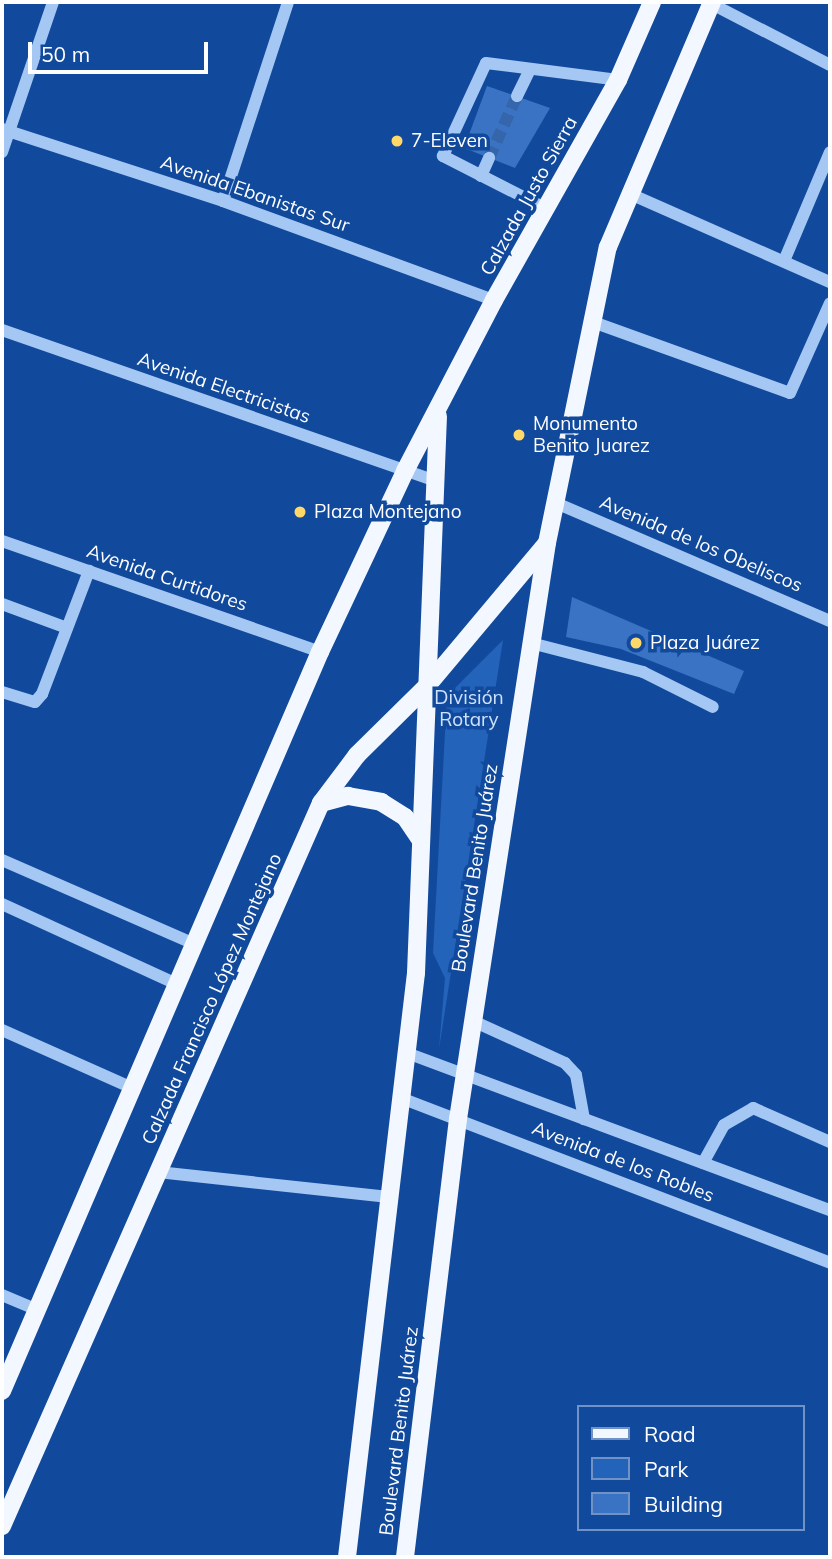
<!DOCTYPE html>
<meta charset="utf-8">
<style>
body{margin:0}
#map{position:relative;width:832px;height:1559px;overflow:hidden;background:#114a9c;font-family:Mulish,sans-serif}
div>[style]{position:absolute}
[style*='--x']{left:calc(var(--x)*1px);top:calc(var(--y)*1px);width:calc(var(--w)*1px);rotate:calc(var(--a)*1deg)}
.green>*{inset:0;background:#2463ba}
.building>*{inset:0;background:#3a73c3}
.minor-tunnel>*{height:12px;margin-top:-6px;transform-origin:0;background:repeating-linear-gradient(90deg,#3565ab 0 12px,transparent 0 18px)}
.minor>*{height:12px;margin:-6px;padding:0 6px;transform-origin:6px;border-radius:6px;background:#a5c7f4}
.major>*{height:18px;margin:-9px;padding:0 9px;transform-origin:9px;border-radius:9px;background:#f3f7ff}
.dots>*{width:19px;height:19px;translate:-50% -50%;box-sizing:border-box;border:4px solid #114a9c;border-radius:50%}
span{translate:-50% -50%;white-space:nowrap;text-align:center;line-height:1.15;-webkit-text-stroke:7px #114a9c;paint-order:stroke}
.poi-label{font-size:19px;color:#fff}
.left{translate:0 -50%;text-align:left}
.street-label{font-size:19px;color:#fff}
.park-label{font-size:19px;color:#cee2fe}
.frame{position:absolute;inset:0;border:4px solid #fff;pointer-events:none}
.legend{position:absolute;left:577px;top:1405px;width:228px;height:126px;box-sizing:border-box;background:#114a9c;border:2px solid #7092c4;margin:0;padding:9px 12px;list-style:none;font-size:21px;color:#fff}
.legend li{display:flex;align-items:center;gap:14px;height:35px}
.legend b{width:35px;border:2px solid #7092c4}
.scale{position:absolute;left:28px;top:42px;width:180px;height:32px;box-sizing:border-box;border:4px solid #fff;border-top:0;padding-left:9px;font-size:21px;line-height:24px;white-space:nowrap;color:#fff;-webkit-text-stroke:5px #114a9c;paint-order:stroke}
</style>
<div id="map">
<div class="green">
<div style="clip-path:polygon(503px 640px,439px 1049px,445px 978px,433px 953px,447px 696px)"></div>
</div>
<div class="building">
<div style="clip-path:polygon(487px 86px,550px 108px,515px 168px,464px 148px)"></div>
<div style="clip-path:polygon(572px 597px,744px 671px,734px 694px,621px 649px,566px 637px)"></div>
</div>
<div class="minor-tunnel">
<div style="--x:489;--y:158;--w:68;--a:-65.7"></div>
</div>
<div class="minor">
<div style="--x:708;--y:2;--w:137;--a:27.3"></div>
<div style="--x:517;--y:96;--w:30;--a:-64"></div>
<div style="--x:2;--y:129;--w:232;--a:18"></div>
<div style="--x:223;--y:201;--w:289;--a:20.1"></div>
<div style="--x:2;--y:152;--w:158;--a:-71.2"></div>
<div style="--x:481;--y:176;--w:20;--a:-66"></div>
<div style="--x:628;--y:193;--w:221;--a:23.8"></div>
<div style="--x:223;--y:201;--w:209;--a:-71.9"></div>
<div style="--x:547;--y:209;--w:117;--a:-153"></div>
<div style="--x:443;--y:156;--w:102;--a:-65.2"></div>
<div style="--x:486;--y:63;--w:133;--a:7.3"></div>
<div style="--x:784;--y:261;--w:118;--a:-67.1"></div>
<div style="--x:593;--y:322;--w:209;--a:19.8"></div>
<div style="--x:790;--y:393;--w:98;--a:-66"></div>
<div style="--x:2;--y:330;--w:459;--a:19.2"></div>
<div style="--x:556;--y:503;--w:298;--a:23.3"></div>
<div style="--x:2;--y:541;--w:337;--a:19.2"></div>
<div style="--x:2;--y:604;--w:69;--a:20.3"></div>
<div style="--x:531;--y:643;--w:116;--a:14.5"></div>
<div style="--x:643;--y:672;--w:78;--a:26.6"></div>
<div style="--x:2;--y:692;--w:34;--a:17"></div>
<div style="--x:35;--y:702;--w:11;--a:-49"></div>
<div style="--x:42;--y:694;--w:132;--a:-69.1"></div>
<div style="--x:2;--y:860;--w:210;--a:23.6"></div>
<div style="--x:2;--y:904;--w:192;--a:24.6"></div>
<div style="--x:473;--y:1021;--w:101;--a:24.5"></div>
<div style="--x:565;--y:1063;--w:16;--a:47"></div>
<div style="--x:576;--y:1075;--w:45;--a:79.7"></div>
<div style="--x:2;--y:1030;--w:142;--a:24"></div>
<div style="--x:407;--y:1053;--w:451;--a:20.4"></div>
<div style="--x:401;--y:1098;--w:460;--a:21"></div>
<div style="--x:703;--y:1163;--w:43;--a:-61.1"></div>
<div style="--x:724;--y:1125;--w:34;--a:-30"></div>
<div style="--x:753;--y:1108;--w:84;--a:23.8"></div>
<div style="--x:158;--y:1172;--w:232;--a:6.2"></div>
<div style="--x:2;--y:1295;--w:38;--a:23"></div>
</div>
<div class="major">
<div style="--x:321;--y:803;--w:28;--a:-15"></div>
<div style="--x:348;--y:796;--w:34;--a:10"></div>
<div style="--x:381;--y:802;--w:28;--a:32"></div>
<div style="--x:405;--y:817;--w:29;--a:56"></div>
<div style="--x:2;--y:1391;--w:805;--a:-66.72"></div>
<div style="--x:320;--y:652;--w:200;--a:-64.8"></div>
<div style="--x:405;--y:471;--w:193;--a:-62.5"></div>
<div style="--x:494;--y:300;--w:253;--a:-60.6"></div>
<div style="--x:618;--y:80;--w:85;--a:-66.4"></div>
<div style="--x:2;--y:1526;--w:790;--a:-66.19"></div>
<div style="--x:321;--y:803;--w:60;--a:-53.1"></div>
<div style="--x:357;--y:755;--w:98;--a:-44.6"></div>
<div style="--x:427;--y:686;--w:185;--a:-50"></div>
<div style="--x:347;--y:1557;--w:588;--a:-83.26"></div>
<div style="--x:416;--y:973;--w:557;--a:-87.74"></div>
<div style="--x:405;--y:1557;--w:441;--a:-83.1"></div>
<div style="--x:458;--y:1119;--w:583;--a:-81.22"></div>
<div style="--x:547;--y:543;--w:302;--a:-78.4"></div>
<div style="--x:608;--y:247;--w:266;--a:-67"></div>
</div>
<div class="dots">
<div style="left:397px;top:141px;background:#ffd869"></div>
<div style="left:519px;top:435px;background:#ffd869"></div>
<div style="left:300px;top:512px;background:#ffd869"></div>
<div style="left:636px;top:643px;background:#ffd869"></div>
</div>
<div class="poi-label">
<span class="left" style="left:411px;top:141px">7-Eleven</span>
<span class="left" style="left:533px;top:435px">Monumento<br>Benito Juarez</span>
<span class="left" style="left:314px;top:512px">Plaza Montejano</span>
<span class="left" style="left:650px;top:643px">Plaza Juárez</span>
</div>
<div class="street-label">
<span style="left:255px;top:194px;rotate:19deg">Avenida Ebanistas Sur</span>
<span style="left:529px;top:196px;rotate:-61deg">Calzada Justo Sierra</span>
<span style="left:224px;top:388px;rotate:19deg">Avenida Electricistas</span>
<span style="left:701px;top:544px;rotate:23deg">Avenida de los Obeliscos</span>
<span style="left:167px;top:578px;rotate:19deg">Avenida Curtidores</span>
<span style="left:475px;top:868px;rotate:-81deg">Boulevard Benito Juárez</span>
<span style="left:212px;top:999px;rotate:-66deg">Calzada Francisco López Montejano</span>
<span style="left:623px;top:1162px;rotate:21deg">Avenida de los Robles</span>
<span style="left:399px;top:1431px;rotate:-83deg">Boulevard Benito Juárez</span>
</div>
<div class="park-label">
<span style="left:469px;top:709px">División<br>Rotary</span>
</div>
<div class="frame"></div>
<ul class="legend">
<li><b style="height:9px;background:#f3f7ff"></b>Road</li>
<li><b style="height:19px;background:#2463ba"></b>Park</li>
<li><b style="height:19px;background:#3a73c3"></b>Building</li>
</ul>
<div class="scale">50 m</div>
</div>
